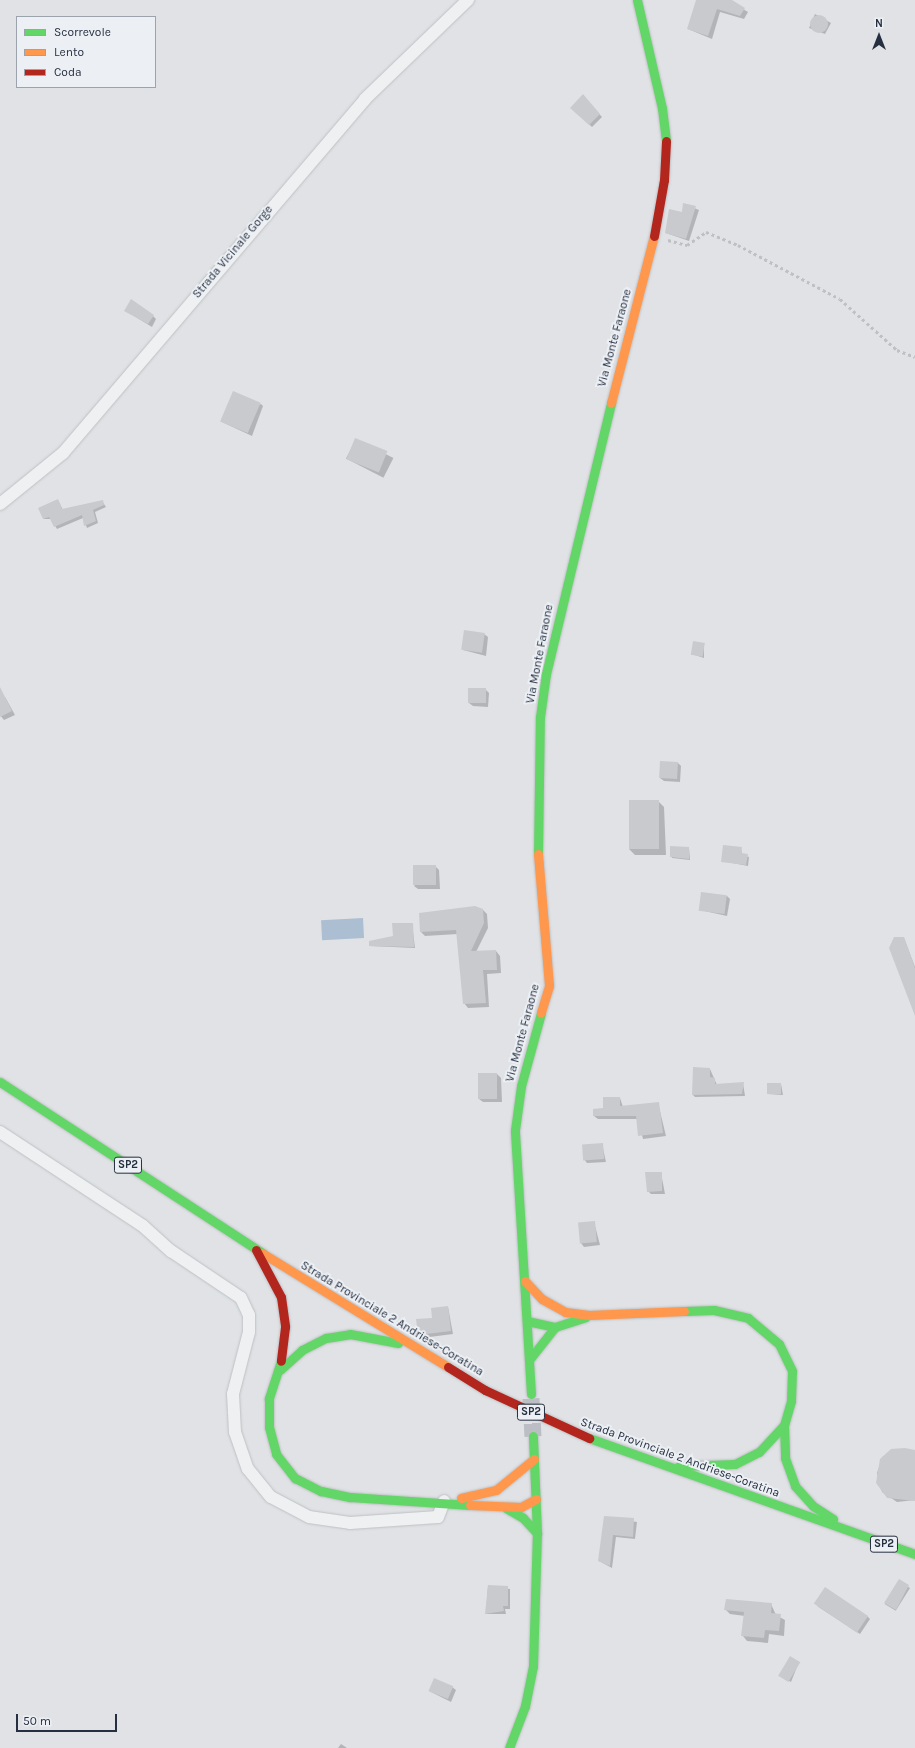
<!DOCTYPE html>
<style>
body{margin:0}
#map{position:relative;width:915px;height:1748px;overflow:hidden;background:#e0e2e5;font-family:Karla,sans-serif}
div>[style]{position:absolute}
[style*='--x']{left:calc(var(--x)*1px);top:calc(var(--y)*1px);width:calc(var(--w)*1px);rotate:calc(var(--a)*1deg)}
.water>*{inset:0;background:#acbed1;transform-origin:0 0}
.shadow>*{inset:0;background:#0003;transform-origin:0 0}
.building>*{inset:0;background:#c8cacd;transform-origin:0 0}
.round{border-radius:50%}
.secondary-tunnel>*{height:17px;margin-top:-8.5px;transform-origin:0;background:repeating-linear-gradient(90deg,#bbbec4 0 17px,transparent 0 25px)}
.path>*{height:2.5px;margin-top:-1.25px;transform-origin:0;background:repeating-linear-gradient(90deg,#bfc0c5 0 3px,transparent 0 6px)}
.roads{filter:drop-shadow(0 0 1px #bec0c3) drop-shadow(0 0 1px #bec0c3)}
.street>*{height:12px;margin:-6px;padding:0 6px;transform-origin:6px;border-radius:6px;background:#eff0f2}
.fast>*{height:9px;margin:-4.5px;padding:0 4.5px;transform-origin:4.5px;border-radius:4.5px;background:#63d668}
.slow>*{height:9px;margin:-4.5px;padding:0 4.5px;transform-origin:4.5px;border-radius:4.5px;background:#ff974d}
.jam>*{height:9px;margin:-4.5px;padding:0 4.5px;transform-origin:4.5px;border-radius:4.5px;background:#b3261e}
span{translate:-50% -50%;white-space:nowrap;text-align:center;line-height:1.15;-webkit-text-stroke:4px #ecf0f5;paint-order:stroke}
.shield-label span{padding:1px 3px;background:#ecf0f5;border:1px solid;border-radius:3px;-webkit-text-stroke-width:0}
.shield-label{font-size:11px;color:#262f3f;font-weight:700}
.street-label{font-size:12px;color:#262f3f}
.legend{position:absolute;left:16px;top:16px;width:140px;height:72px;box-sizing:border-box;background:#ecf0f5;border:1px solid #9da3ac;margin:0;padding:5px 7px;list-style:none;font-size:12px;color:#262f3f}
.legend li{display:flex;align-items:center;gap:8px;height:20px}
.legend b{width:20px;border:1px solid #9da3ac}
.north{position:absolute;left:859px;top:16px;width:40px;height:40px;-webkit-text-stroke:3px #ecf0f5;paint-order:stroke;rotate:0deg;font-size:11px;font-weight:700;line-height:16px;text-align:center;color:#262f3f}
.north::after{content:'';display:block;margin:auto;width:14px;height:18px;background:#262f3f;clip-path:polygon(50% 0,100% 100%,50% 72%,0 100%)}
.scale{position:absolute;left:16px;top:1714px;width:101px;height:18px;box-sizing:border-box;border:2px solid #262f3f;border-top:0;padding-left:5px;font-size:12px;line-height:14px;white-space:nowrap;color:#262f3f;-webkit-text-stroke:3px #ecf0f5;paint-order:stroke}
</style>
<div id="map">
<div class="water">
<div style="left:363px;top:918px;width:20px;height:42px;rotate:87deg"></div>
</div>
<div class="shadow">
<div style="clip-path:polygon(699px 0,728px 0,748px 12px,744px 19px,720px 12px,712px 39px,688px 29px)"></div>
<div style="clip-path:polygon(815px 14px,831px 23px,825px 34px,809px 28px)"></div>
<div style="clip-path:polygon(583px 96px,602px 117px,592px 127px,572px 108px)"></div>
<div style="clip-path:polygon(684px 204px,699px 210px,689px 241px,666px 233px,682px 213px)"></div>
<div style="clip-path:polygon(126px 311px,153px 316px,156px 319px,152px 327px)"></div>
<div style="clip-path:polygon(261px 404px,263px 406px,252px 436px,222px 422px)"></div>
<div style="left:356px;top:439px;width:42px;height:22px;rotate:27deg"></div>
<div style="clip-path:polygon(58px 500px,63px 510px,102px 501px,106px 507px,95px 512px,98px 523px,87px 528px,83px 518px,57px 529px,51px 519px,44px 519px,40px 509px)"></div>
<div style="clip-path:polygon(484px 634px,488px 637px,486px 656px,463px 650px)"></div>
<div style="clip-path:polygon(704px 644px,704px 658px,692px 654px)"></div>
<div style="clip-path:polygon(485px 689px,489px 693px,488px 707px,473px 706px,469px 703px)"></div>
<div style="clip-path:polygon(5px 697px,15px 715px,4px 720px,0 715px,0 699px)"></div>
<div style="clip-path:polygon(678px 763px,681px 766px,680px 782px,664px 781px,660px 778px)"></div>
<div style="clip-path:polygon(658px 801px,664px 807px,666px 855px,635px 855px,629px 849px)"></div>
<div style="clip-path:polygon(671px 847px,689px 848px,690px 860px,672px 858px)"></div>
<div style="clip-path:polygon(741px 848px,742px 855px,749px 857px,748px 866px,722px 861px)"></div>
<div style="clip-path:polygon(435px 866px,439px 870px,440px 889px,418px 889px,414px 886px)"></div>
<div style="clip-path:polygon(727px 896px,730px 899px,727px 916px,700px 910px)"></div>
<div style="clip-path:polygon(459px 908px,483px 910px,487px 914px,488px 928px,476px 952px,496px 951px,500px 956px,501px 973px,487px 974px,489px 1007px,468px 1008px,464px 1003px,458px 934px,425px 936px,421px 932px)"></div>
<div style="clip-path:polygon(412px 924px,415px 948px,370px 946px,394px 937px)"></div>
<div style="clip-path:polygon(904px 938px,915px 967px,915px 1013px,890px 948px)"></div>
<div style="clip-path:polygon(710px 1069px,717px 1085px,743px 1083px,745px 1096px,695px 1097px,693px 1095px)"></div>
<div style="clip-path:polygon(479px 1074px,497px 1074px,501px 1078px,502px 1102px,483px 1102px,479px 1099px)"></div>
<div style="clip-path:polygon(781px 1084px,783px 1095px,768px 1094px)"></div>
<div style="clip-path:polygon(620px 1098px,623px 1107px,658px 1103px,666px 1136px,643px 1139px,638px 1119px,598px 1119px,594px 1116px)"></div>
<div style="clip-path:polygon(602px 1144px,606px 1162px,587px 1163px,584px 1159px)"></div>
<div style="clip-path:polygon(661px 1173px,665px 1194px,651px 1194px,648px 1191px)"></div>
<div style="clip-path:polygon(594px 1222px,600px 1245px,584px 1247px,581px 1243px)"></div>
<div style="clip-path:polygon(448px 1307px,453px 1334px,422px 1338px,419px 1334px)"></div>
<div style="clip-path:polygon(915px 1454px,915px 1500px,897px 1502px,882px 1492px,877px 1473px,883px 1456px)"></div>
<div style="clip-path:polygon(605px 1517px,637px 1522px,635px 1539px,616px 1537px,612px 1568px,599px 1561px)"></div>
<div style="left:899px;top:1581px;width:13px;height:27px;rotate:32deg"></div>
<div style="clip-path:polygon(488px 1586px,510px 1589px,510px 1609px,505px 1609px,506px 1614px,486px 1614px)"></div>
<div style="clip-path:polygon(771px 1604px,776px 1615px,785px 1620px,784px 1636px,769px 1634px,768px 1643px,747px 1641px,743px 1636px,745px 1616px,730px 1614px,725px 1609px)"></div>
<div style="clip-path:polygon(817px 1606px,867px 1616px,870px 1619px,860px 1634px)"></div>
<div style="clip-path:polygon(799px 1662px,791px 1682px,782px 1677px)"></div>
<div style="clip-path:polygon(452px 1687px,456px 1690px,451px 1702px,429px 1691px)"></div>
<div style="clip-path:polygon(341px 1744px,347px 1748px,338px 1748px)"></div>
</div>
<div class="building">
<div style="clip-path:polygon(696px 0,732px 0,745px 8px,740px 16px,717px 9px,708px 36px,687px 29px)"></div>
<div class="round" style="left:810px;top:15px;width:18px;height:18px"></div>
<div style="clip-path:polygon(583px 94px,600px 114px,589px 125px,570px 108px)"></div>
<div style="clip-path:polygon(683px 203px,696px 206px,686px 239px,665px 233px,669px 209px,682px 212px)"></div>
<div style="clip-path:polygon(131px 299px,154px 315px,148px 324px,124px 311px)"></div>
<div style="left:233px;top:391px;width:30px;height:33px;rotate:23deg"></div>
<div style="left:355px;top:438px;width:35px;height:23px;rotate:22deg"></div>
<div style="clip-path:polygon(58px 499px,62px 509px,103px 500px,104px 505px,93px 510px,96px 521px,84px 526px,82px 515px,54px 527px,49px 517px,43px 519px,38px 508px)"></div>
<div style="left:464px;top:630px;width:21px;height:20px;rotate:8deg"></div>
<div style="left:693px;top:641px;width:12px;height:14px;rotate:9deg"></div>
<div style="clip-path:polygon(0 687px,12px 711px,0 717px)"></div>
<div style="left:468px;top:688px;width:18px;height:15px"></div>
<div style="left:660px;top:761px;width:18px;height:17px;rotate:3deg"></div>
<div style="left:629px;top:800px;width:30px;height:49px"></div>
<div style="clip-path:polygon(723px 845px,742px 847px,741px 853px,748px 854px,746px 865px,721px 862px)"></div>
<div style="clip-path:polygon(670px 846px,689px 847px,689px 859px,670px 857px)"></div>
<div style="left:436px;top:865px;width:20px;height:23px;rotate:90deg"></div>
<div style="left:701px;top:892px;width:26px;height:19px;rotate:7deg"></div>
<div style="clip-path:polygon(475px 906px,483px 909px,484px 923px,471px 951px,496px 950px,497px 970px,483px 970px,486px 1003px,463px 1004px,456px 930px,420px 932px,419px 913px)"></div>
<div style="clip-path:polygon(392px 923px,413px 923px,414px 947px,369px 946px,369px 941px,393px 936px)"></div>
<div style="clip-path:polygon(894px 937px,904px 937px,915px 968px,915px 1016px,889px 948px)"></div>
<div style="clip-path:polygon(693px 1067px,710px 1068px,710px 1077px,715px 1078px,715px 1084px,744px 1082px,742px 1094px,692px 1095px)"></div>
<div style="left:478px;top:1073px;width:19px;height:26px"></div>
<div style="left:767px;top:1083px;width:14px;height:11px"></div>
<div style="clip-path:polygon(603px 1097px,620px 1097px,620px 1106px,659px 1102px,663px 1133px,638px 1136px,636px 1116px,593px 1116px,593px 1109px,603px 1108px)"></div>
<div style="left:603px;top:1143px;width:16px;height:21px;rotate:86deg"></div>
<div style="clip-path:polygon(645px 1172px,662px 1172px,662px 1191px,647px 1192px)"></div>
<div style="left:595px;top:1221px;width:21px;height:17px;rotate:85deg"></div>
<div style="clip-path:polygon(448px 1306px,451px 1331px,418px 1335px,416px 1319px,432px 1318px,431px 1308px)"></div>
<div style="clip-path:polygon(905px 1448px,915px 1450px,915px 1501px,887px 1498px,876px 1483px,880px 1459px,891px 1449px)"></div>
<div style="clip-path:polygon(604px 1516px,634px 1518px,633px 1537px,613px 1535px,610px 1566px,598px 1561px)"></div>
<div style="clip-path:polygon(899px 1579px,909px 1585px,896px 1610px,884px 1603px)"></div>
<div style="clip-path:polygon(488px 1585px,508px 1586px,508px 1606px,503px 1606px,504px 1611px,485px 1614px)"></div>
<div style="left:825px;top:1587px;width:52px;height:20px;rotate:34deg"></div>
<div style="clip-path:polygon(726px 1599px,772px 1603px,771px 1613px,781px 1614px,779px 1631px,765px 1630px,764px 1638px,741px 1636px,744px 1612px,724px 1610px)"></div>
<div style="left:790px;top:1656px;width:12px;height:23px;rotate:31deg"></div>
<div style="left:434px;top:1678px;width:21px;height:14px;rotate:23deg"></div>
</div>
<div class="secondary-tunnel">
<div style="--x:531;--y:1398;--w:38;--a:87"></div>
</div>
<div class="path">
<div style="--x:668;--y:240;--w:20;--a:15"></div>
<div style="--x:687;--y:245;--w:23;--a:-34"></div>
<div style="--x:706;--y:232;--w:35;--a:22"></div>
<div style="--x:738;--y:245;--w:115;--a:27.9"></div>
<div style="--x:840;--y:299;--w:76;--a:41.8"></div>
<div style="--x:897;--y:350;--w:19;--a:21"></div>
</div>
<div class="roads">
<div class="street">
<div style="--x:0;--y:504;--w:81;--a:-39"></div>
<div style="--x:63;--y:453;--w:465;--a:-49.5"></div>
<div style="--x:365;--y:99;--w:143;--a:-43.9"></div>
<div style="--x:0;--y:1132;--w:171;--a:33.3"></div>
<div style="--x:143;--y:1226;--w:38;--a:42"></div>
<div style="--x:171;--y:1251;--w:84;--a:33.9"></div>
<div style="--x:241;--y:1298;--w:19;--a:65"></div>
<div style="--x:249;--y:1315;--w:17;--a:90"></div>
<div style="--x:249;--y:1332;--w:64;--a:104.5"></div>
<div style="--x:233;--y:1394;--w:38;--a:87"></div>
<div style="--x:235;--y:1432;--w:39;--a:71"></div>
<div style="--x:248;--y:1469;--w:36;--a:51"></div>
<div style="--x:271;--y:1497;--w:43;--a:27.8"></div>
<div style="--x:309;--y:1517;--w:41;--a:8.3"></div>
<div style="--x:350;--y:1523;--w:88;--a:-3.9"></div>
<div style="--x:438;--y:1517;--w:17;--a:-69"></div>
</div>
<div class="fast">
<div style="--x:637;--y:0;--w:111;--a:77"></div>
<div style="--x:662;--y:108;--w:33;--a:83"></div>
<div style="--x:538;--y:854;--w:137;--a:-89.2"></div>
<div style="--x:540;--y:717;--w:43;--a:-82.1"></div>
<div style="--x:546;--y:674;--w:279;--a:-76.5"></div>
<div style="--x:0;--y:1082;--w:313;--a:33.1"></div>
<div style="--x:684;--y:1311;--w:30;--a:-2"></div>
<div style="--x:714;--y:1310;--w:35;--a:13"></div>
<div style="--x:748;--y:1318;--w:40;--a:40"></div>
<div style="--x:779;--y:1344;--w:30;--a:64"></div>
<div style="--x:792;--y:1371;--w:30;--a:92"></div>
<div style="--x:791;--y:1401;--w:25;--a:106"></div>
<div style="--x:784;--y:1425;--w:33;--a:88"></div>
<div style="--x:785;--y:1458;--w:30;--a:70"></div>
<div style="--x:795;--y:1486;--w:27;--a:48"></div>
<div style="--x:813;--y:1506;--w:24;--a:33"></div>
<div style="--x:527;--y:1321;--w:29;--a:12"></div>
<div style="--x:555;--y:1327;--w:32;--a:-18"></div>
<div style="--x:529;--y:1360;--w:42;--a:-51.8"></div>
<div style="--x:281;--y:1361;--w:40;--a:108"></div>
<div style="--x:269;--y:1399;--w:28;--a:90"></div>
<div style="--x:269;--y:1427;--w:28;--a:75"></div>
<div style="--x:276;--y:1454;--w:31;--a:52"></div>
<div style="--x:295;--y:1478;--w:29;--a:27"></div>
<div style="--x:321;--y:1491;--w:30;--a:12"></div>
<div style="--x:350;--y:1497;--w:120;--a:3.8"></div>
<div style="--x:280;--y:1370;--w:30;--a:-42"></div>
<div style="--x:302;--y:1350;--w:27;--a:-27"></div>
<div style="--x:326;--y:1338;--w:24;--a:-9"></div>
<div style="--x:350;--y:1334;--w:49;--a:10.6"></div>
<div style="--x:531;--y:1394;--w:264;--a:-93.5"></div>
<div style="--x:515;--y:1130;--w:44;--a:-82.2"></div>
<div style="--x:521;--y:1086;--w:76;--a:-74.7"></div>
<div style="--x:589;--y:1438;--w:346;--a:19.6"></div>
<div style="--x:679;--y:1466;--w:56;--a:-2"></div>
<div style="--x:735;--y:1464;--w:27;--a:-27"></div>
<div style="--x:759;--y:1452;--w:37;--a:-47"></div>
<div style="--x:506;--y:1508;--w:20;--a:30"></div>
<div style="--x:523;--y:1518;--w:21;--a:47"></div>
<div style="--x:509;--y:1748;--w:45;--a:-69.1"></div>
<div style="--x:525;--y:1706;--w:41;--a:-78.7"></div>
<div style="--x:533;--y:1666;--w:133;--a:-88.3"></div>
<div style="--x:537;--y:1533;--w:97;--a:-92.4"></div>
</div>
<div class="slow">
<div style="--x:611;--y:403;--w:172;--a:-75.6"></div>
<div style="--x:538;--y:854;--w:132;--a:85.2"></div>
<div style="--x:549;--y:986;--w:28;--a:107"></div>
<div style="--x:262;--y:1253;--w:218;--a:31.5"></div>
<div style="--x:525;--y:1281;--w:25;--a:47"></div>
<div style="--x:542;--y:1299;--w:26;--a:29"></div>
<div style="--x:565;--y:1312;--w:24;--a:7"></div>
<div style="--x:589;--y:1315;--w:95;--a:-2.4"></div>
<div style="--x:461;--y:1498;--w:36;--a:-13"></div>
<div style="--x:496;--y:1490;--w:49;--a:-39.2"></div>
<div style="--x:470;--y:1505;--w:51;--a:2.2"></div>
<div style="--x:521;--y:1507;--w:17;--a:-28"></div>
</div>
<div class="jam">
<div style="--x:654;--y:236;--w:57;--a:-79.9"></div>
<div style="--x:664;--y:180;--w:39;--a:-87"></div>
<div style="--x:256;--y:1250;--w:53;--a:62"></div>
<div style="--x:281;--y:1297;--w:30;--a:82"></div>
<div style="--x:285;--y:1327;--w:34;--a:97"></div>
<div style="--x:448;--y:1367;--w:44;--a:31.9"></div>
<div style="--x:485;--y:1390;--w:115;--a:24.8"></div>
</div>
</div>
<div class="shield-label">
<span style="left:128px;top:1165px">SP2</span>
<span style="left:531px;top:1412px">SP2</span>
<span style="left:884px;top:1544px">SP2</span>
</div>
<div class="street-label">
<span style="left:233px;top:252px;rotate:-50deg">Strada Vicinale Gorge</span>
<span style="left:615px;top:338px;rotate:-75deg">Via Monte Faraone</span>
<span style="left:540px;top:654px;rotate:-79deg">Via Monte Faraone</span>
<span style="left:523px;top:1033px;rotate:-75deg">Via Monte Faraone</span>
<span style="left:392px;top:1319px;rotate:31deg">Strada Provinciale 2 Andriese-Coratina</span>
<span style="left:680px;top:1458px;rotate:20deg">Strada Provinciale 2 Andriese-Coratina</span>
</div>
<ul class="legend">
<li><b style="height:5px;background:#63d668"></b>Scorrevole</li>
<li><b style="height:5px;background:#ff974d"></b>Lento</li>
<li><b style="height:5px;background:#b3261e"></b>Coda</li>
</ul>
<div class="north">N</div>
<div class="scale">50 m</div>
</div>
